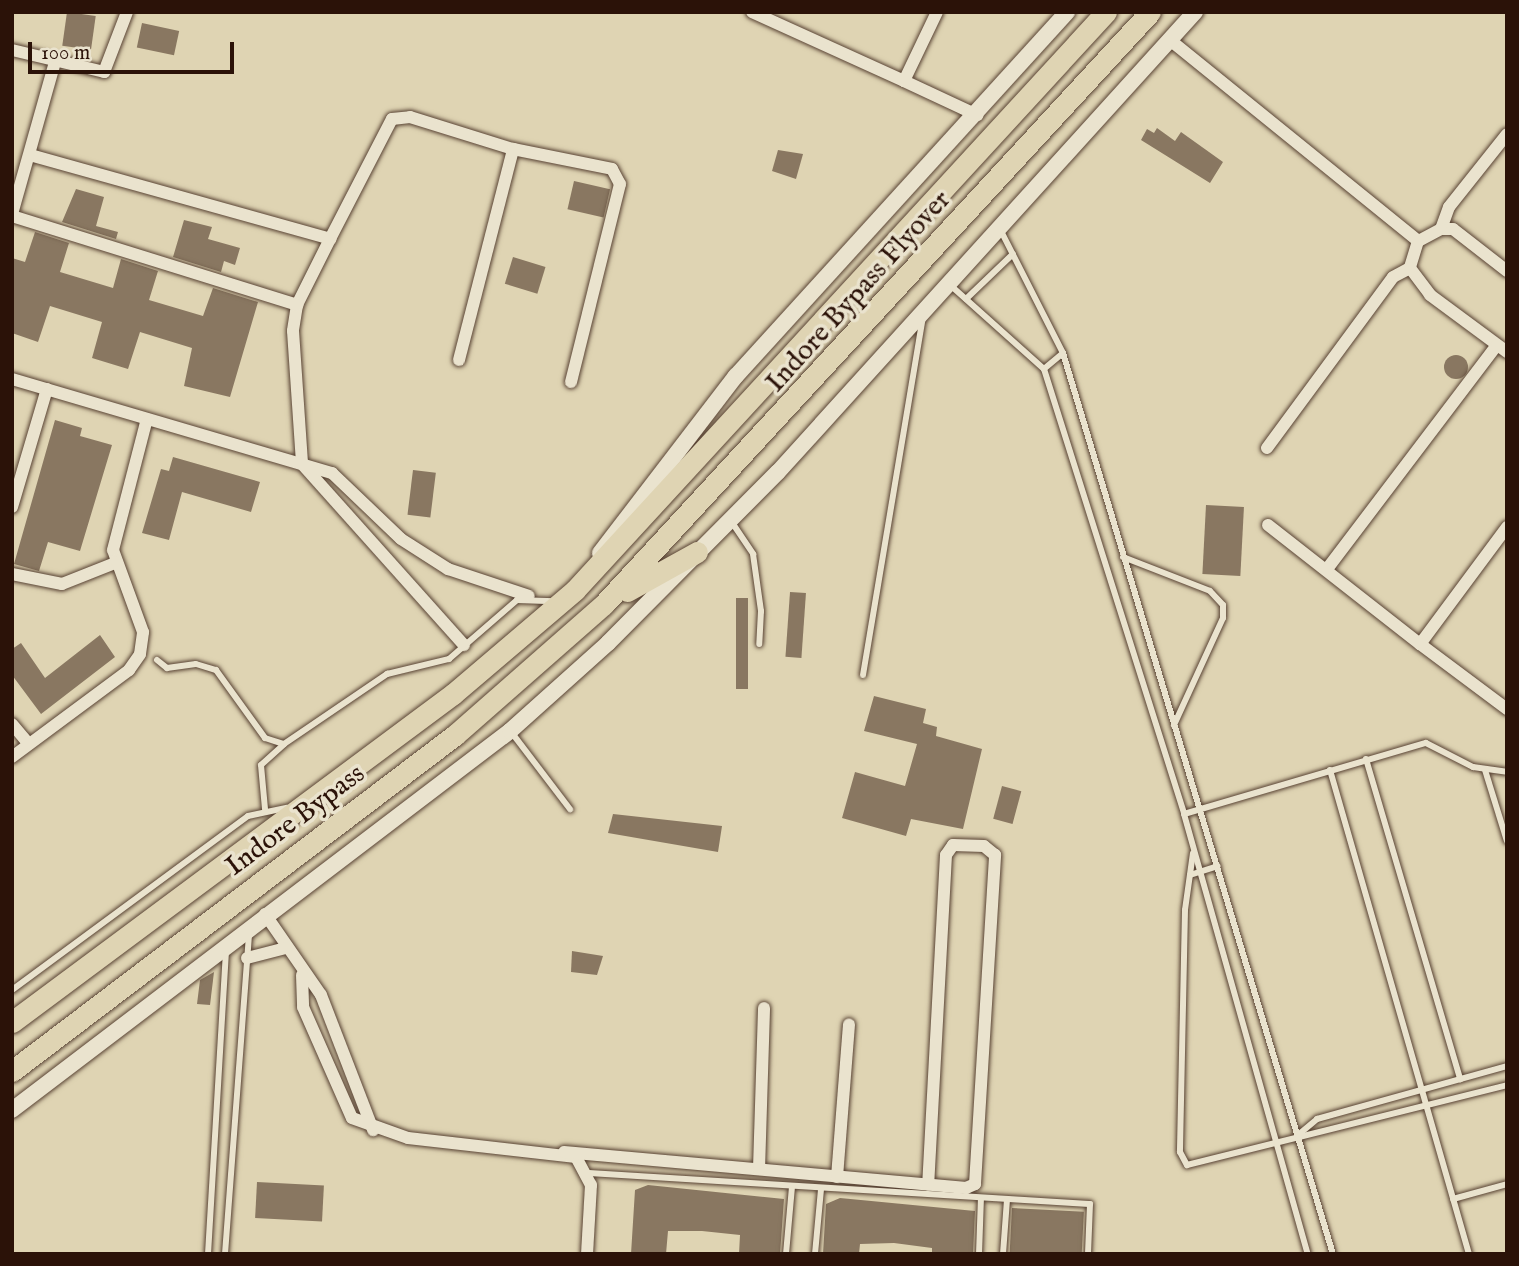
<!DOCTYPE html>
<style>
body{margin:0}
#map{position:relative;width:1519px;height:1266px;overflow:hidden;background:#dfd4b3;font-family:"IM FELL English",serif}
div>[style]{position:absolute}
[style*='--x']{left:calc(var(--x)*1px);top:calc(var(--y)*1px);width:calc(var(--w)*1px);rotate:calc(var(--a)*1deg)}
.building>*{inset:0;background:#897761;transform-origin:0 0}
.round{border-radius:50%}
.roads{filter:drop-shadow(0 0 2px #584233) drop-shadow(0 0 2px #584233)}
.service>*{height:6px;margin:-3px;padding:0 3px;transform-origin:3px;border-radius:3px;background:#eae3ce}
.minor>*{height:12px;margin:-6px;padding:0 6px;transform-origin:6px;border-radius:6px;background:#eae3ce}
.tertiary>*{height:16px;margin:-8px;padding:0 8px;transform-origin:8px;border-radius:8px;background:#eae3ce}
.trunk>*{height:21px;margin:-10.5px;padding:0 10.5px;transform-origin:10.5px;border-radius:10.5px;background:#dfd4b3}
span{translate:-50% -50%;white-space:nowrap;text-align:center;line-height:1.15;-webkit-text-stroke:7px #eae3ce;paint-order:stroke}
.street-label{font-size:28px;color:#2b1208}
.frame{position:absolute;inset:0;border:14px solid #2b1208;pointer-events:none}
.scale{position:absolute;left:28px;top:42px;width:206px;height:32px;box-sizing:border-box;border:4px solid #2b1208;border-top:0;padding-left:9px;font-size:21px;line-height:24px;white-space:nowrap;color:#2b1208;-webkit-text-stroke:5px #eae3ce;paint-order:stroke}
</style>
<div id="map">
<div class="building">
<div style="left:67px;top:12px;width:29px;height:34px;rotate:8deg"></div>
<div style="left:142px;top:23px;width:38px;height:25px;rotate:12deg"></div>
<div style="clip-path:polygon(1157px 128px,1175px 141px,1181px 132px,1223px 162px,1210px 183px,1141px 140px,1147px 129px,1154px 133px)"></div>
<div style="clip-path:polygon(778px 150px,803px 154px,796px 179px,772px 171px)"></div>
<div style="left:574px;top:181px;width:37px;height:29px;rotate:13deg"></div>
<div style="clip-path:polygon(76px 189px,104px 197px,96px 226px,118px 232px,116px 239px,62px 222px)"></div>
<div style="clip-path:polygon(184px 220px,212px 227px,208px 239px,240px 248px,235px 265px,224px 261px,221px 272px,173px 257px)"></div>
<div style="clip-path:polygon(35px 232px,69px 243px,60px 272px,113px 288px,121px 259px,158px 271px,149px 300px,203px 316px,213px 288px,258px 302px,230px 397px,184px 386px,192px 348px,140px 332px,128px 369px,92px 358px,102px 322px,50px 306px,38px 342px,12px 333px,12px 258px,25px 262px)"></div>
<div style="left:513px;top:257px;width:34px;height:28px;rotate:17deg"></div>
<div class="round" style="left:1444px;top:355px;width:24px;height:24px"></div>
<div style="clip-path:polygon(55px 420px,82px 428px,80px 436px,112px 445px,80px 551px,48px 542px,39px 571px,14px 564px)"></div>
<div style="clip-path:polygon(173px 457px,260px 482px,251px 512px,182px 492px,169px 540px,142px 533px,161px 469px,169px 471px)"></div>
<div style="left:413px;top:470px;width:23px;height:45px;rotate:7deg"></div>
<div style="left:1206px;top:505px;width:38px;height:69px;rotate:3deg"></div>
<div style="left:790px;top:592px;width:16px;height:65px;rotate:4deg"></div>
<div style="left:736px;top:598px;width:12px;height:91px"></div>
<div style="clip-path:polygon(100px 635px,115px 657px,41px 714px,12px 675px,12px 649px,21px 643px,45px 678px)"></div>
<div style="clip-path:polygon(874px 696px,926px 709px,923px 723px,937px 727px,936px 736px,982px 749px,963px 829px,911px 819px,906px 836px,842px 818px,855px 772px,905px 786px,917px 744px,864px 731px)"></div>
<div style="left:1002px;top:786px;width:20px;height:34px;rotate:15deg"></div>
<div style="clip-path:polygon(613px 814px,722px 826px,718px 852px,608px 833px)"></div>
<div style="clip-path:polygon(572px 951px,603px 956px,597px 975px,571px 972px)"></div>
<div style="clip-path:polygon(214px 972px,210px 1005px,197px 1004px,200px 980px)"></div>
<div style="left:257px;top:1182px;width:67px;height:36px;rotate:3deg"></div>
<div style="clip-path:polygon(648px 1185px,784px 1199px,780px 1254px,739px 1254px,740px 1235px,702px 1231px,668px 1231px,666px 1254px,631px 1254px,635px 1190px)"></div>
<div style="clip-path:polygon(840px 1198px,975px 1211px,973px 1254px,932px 1254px,932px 1248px,894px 1243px,860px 1244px,859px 1254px,823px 1254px,826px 1204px)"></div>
<div style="left:1012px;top:1208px;width:72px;height:46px;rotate:3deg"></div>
</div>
<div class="roads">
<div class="service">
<div style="--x:1000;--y:229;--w:139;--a:63.1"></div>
<div style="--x:1063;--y:353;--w:941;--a:73.32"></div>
<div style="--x:949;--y:284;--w:127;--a:41.8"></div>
<div style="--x:966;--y:299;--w:65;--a:-43.8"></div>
<div style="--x:1063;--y:353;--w:25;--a:140"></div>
<div style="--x:1044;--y:369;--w:467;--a:72.5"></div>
<div style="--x:1184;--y:814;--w:457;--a:74.3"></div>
<div style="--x:731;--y:521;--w:40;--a:56"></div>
<div style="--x:753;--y:554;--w:58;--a:82"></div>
<div style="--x:761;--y:611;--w:33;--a:93"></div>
<div style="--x:1123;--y:557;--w:93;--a:21.3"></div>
<div style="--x:1210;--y:591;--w:19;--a:47"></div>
<div style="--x:1223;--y:605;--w:13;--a:90"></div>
<div style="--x:1223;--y:618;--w:118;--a:114.6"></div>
<div style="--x:157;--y:660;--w:13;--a:39"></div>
<div style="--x:167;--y:668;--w:29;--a:-8"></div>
<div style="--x:196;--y:664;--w:21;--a:17"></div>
<div style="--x:216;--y:670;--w:84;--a:54.2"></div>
<div style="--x:265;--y:738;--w:20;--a:18"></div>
<div style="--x:284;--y:744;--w:125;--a:-34.2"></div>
<div style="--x:387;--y:674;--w:64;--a:-13.6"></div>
<div style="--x:449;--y:659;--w:90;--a:-40.9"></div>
<div style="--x:517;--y:600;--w:37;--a:2"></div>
<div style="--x:863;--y:675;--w:362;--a:-80.5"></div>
<div style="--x:512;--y:733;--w:96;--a:52.7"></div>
<div style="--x:1366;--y:759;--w:334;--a:73.6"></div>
<div style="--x:1330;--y:770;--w:504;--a:73.98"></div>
<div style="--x:1485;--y:770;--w:74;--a:72.8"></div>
<div style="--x:265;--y:809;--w:44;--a:-95.2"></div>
<div style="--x:261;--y:765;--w:31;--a:-42"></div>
<div style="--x:1184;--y:814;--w:252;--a:-16.4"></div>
<div style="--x:1426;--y:743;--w:53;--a:27.1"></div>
<div style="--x:1473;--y:767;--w:34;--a:8"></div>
<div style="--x:1193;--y:853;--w:58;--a:98"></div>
<div style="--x:1185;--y:910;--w:242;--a:91.2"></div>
<div style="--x:1180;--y:1152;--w:15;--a:62"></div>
<div style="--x:1187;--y:1165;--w:330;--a:-14"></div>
<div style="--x:1190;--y:875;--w:29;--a:-18"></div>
<div style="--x:12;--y:990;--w:293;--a:-36.4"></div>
<div style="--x:248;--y:816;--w:40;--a:-12"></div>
<div style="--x:1298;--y:1135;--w:25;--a:-40"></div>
<div style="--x:1317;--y:1119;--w:197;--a:-15.6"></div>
<div style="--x:588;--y:1173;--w:503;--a:3.53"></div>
<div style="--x:1090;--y:1204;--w:50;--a:92.3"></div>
<div style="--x:1453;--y:1199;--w:56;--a:-15.5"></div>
<div style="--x:208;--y:1254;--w:303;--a:-86.6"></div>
<div style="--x:225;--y:1254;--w:321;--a:-85.7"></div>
<div style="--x:786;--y:1254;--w:67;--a:-84.9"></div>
<div style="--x:815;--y:1254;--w:65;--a:-84.7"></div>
<div style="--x:979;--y:1254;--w:56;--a:-88"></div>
<div style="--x:1003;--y:1254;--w:54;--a:-85.8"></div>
</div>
<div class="minor">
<div style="--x:752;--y:12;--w:167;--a:24.4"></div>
<div style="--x:904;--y:81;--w:76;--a:-64.4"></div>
<div style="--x:1170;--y:40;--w:319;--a:39"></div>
<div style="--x:12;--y:50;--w:95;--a:13.4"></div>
<div style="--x:104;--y:72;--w:64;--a:-69"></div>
<div style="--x:904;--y:81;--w:81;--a:25"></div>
<div style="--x:30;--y:155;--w:312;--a:15.6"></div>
<div style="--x:330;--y:239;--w:74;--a:116.6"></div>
<div style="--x:297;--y:305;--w:26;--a:99"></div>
<div style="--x:293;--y:331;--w:133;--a:86.1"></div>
<div style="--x:302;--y:464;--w:243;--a:48.2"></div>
<div style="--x:12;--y:214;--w:158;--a:-74.2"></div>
<div style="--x:12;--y:216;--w:299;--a:17.3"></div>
<div style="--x:1441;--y:229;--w:23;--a:-70"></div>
<div style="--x:1449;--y:207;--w:93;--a:-51.5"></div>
<div style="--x:330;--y:239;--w:135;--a:-62.7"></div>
<div style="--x:392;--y:119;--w:18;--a:-6"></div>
<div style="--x:410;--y:117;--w:108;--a:17.3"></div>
<div style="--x:513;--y:149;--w:101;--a:11.4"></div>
<div style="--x:612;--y:169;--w:17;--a:62"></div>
<div style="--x:620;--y:184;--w:204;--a:103.9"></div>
<div style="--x:1507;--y:271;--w:68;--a:-142.1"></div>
<div style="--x:1453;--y:229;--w:12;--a:180"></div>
<div style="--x:1441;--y:229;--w:26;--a:152"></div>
<div style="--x:1418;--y:241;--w:28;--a:107"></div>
<div style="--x:1410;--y:268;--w:34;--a:53"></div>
<div style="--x:1430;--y:295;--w:96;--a:36.5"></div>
<div style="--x:459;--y:360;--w:218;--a:-75.6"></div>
<div style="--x:12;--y:379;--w:334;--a:16.4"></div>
<div style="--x:332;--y:473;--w:95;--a:43.7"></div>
<div style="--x:401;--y:539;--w:56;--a:32.6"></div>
<div style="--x:448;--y:569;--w:85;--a:18.4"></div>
<div style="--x:1267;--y:448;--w:212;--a:-53.6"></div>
<div style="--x:1393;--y:277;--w:19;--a:-28"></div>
<div style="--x:12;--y:507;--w:123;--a:-73.5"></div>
<div style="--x:1268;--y:525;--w:193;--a:38.1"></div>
<div style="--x:1507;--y:527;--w:146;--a:126.6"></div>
<div style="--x:1420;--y:644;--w:109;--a:36.8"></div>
<div style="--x:1327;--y:569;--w:281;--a:-52.8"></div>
<div style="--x:12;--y:574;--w:51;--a:11.3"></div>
<div style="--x:62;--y:584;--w:57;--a:-21.6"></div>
<div style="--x:12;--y:724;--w:26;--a:50"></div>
<div style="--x:12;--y:757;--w:146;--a:-36.6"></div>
<div style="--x:129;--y:670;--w:19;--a:-55"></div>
<div style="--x:140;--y:654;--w:22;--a:-82"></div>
<div style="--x:143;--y:632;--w:87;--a:-110.1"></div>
<div style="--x:113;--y:550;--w:135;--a:-75.5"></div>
<div style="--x:265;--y:914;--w:98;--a:55.3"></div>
<div style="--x:321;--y:995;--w:145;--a:68.9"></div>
<div style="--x:247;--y:958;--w:40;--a:-14.4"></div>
<div style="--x:302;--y:975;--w:32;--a:88"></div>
<div style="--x:303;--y:1007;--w:121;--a:66.2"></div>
<div style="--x:352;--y:1118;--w:59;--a:19.7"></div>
<div style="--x:408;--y:1138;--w:169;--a:6.5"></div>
<div style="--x:576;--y:1157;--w:32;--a:62"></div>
<div style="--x:591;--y:1185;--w:69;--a:93.3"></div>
<div style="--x:564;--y:1152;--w:404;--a:5.1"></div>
<div style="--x:966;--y:1188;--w:10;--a:-24"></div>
<div style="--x:975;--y:1184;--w:330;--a:-86.5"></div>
<div style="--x:995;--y:855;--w:14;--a:-141"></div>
<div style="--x:984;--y:846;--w:31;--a:-178"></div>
<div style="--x:953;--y:845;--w:12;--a:125"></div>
<div style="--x:946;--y:855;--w:330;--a:93.1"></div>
<div style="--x:759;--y:1169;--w:161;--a:-88.2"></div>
<div style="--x:837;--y:1177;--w:153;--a:-85.5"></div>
</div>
<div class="tertiary">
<div style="--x:600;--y:553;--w:223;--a:-52.5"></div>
<div style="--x:736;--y:376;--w:492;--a:-47.7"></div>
<div style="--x:12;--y:1110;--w:626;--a:-37.27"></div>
<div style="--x:510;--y:731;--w:132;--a:-41.9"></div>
<div style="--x:608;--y:643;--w:241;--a:-45.2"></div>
<div style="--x:778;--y:472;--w:621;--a:-47.81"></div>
</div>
<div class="trunk">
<div style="--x:627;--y:591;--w:80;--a:-29.1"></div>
<div style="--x:12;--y:1022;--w:550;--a:-36.64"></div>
<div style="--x:453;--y:694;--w:160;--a:-40.4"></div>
<div style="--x:575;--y:590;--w:785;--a:-47.43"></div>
<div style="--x:12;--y:1071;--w:556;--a:-37.18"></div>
<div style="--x:455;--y:735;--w:198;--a:-41.3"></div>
<div style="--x:604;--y:604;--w:805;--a:-47.31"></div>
</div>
</div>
<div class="street-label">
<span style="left:859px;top:292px;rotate:-48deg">Indore Bypass Flyover</span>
<span style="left:296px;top:821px;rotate:-37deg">Indore Bypass</span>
</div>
<div class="frame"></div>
<div class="scale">100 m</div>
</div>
